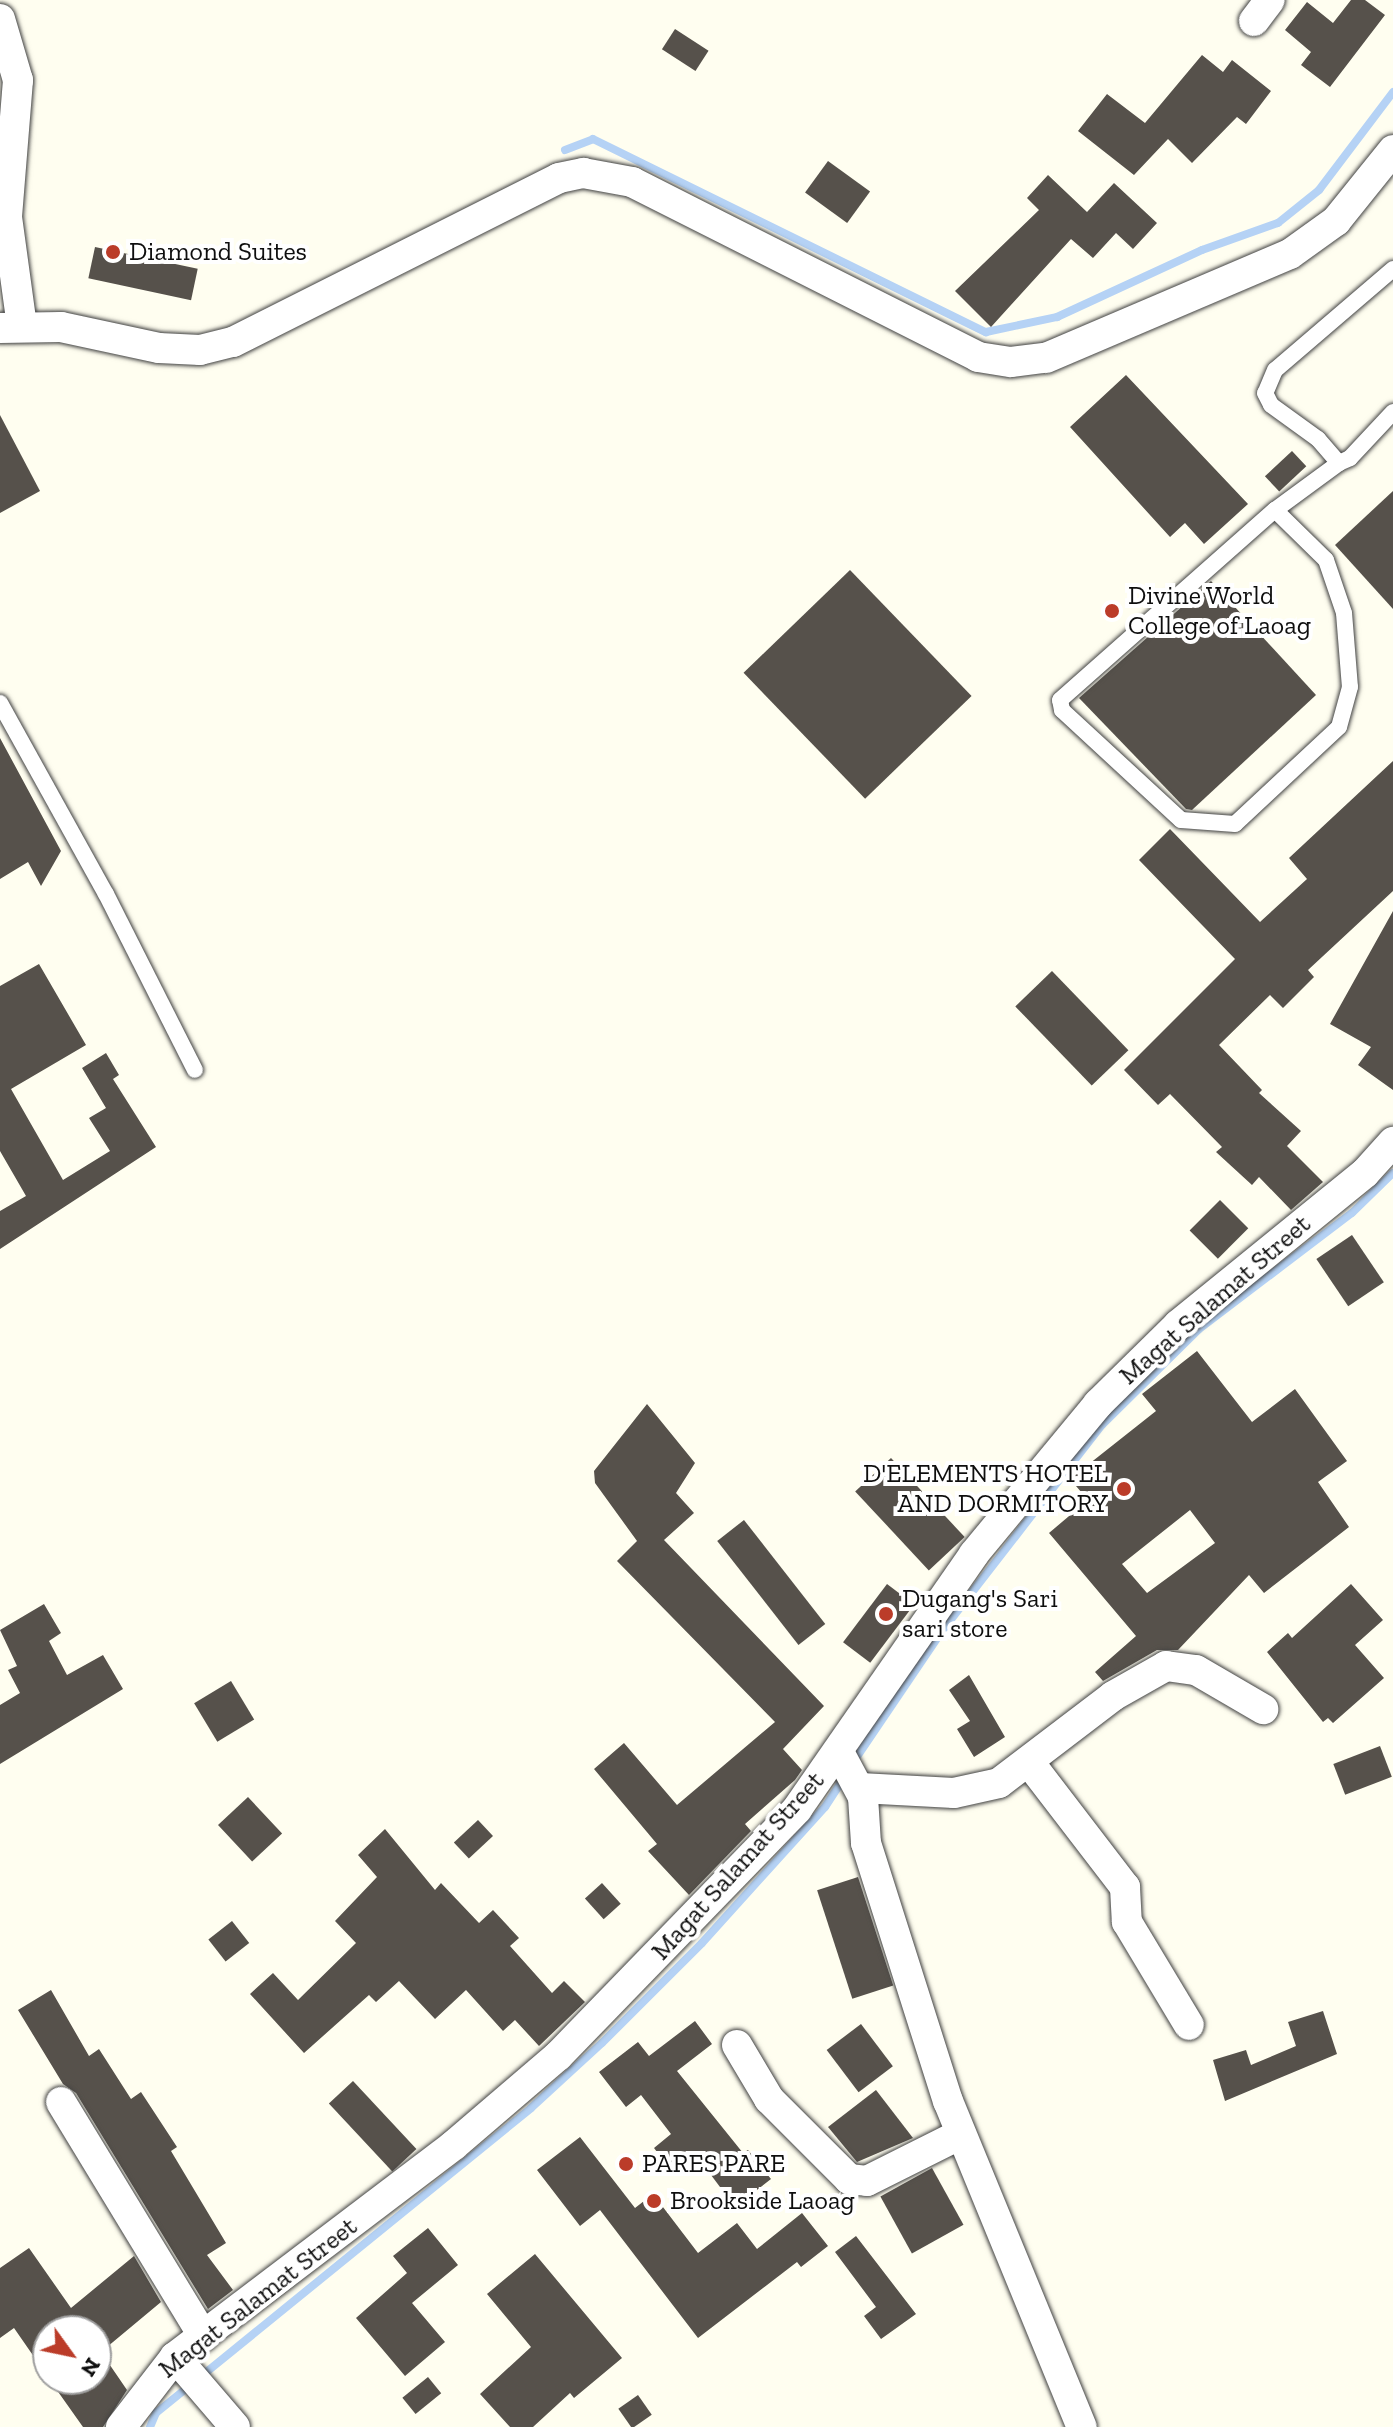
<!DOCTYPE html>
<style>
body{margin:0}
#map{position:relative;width:1393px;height:2427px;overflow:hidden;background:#fffef0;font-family:"Zilla Slab",serif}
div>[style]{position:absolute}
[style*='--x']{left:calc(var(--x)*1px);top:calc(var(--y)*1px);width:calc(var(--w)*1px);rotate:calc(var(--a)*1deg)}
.stream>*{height:8px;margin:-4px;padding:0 4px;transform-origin:4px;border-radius:4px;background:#b5d2f5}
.building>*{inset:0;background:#56514b;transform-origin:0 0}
.roads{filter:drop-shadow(0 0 2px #414141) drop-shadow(0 0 2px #414141)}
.lane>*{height:16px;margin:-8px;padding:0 8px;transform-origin:8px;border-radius:8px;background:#fff}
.street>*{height:30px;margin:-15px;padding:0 15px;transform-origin:15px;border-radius:15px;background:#fff}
.dots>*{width:22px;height:22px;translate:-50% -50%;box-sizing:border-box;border:4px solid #fff;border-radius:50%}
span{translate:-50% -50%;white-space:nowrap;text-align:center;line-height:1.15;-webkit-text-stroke:8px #fff;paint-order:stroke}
.poi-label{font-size:26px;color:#0e0e0e}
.left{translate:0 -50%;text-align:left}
.right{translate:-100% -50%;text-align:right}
.street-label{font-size:26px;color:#0e0e0e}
.north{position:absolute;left:32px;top:2315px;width:80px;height:80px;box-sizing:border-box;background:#fff;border:2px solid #9f9f9f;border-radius:50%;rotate:123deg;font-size:22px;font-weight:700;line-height:32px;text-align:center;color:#0e0e0e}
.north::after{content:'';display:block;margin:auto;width:28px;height:36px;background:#bb3c29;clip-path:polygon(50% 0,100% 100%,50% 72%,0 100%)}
</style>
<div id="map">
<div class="stream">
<div style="--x:565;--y:150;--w:30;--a:-21"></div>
<div style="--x:593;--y:139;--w:438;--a:26.2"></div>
<div style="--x:986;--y:332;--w:73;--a:-11.9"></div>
<div style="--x:1057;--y:317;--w:160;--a:-24.8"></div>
<div style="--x:1202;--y:250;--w:81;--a:-19.6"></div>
<div style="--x:1278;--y:223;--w:53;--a:-38.8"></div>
<div style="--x:1319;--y:190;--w:123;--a:-52.9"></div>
<div style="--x:852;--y:1764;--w:161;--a:-55.9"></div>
<div style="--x:942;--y:1631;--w:261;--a:-52.2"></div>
<div style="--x:1102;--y:1425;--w:136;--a:-44.7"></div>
<div style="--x:1199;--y:1329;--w:192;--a:-37.2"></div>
<div style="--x:1352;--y:1213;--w:57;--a:-44.3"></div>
<div style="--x:150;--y:2427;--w:15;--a:-67"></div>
<div style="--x:156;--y:2413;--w:483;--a:-39.1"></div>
<div style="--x:531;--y:2108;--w:96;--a:-42.5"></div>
<div style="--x:602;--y:2043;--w:141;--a:-45"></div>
<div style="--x:702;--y:1943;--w:183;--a:-47.9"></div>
<div style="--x:825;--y:1807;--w:37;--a:-57"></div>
</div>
<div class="building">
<div style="clip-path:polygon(1351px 0,1365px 0,1385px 15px,1330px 87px,1301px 65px,1311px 52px,1285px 30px,1307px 2px,1333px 23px)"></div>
<div style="left:675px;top:29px;width:40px;height:24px;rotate:33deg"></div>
<div style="clip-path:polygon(1202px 55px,1223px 72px,1232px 60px,1271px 91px,1246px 124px,1237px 117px,1192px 163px,1168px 139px,1134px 175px,1078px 131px,1107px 94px,1145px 123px)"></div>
<div style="left:828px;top:161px;width:52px;height:39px;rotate:36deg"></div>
<div style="clip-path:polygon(1048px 175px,1087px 212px,1114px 183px,1157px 223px,1133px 249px,1116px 233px,1093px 258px,1071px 239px,991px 327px,955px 291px,1039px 210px,1027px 198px)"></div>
<div style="left:95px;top:247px;width:105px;height:32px;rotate:12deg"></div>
<div style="clip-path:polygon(1126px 375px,1248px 504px,1204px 544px,1185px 523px,1170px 537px,1070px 427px)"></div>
<div style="clip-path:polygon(0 415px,40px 491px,0 513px)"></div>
<div style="left:1292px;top:451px;width:21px;height:37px;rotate:47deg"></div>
<div style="clip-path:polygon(1393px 491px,1393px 609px,1335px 545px)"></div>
<div style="left:850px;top:570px;width:175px;height:148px;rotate:46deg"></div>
<div style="clip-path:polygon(1211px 581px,1316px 695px,1192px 810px,1186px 809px,1079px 698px)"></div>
<div style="clip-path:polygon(0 738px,61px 851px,41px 886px,28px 862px,0 879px)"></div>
<div style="clip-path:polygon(1393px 761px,1393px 891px,1308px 970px,1314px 977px,1283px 1008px,1270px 995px,1219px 1045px,1262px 1090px,1259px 1093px,1301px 1131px,1287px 1146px,1323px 1182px,1291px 1210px,1259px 1177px,1252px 1185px,1216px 1152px,1222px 1147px,1170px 1094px,1158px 1105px,1124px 1070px,1235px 959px,1139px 860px,1170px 829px,1260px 922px,1307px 879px,1289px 858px)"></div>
<div style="clip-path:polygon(1393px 911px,1393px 1090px,1358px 1065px,1371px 1047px,1330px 1024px)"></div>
<div style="clip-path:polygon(39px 964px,86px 1045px,11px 1089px,63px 1180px,110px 1151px,89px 1118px,106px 1108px,82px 1068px,106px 1053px,119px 1075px,113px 1079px,156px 1147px,0 1249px,0 1211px,26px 1196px,0 1151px,0 986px)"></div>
<div style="left:1052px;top:971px;width:110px;height:51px;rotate:46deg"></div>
<div style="left:1220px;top:1200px;width:40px;height:43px;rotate:45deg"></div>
<div style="left:1352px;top:1235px;width:57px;height:43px;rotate:56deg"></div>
<div style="clip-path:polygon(evenodd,1197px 1351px,1252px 1422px,1295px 1389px,1347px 1461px,1318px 1482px,1349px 1527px,1264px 1593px,1249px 1575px,1178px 1650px,1157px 1650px,1103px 1681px,1095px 1672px,1136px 1636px,1049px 1533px,1088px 1500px,1070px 1479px,1156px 1411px,1142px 1394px,1197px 1351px,1190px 1510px,1215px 1543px,1147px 1593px,1122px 1564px,1190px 1510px)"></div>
<div style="clip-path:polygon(647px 1404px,695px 1463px,676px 1493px,694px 1513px,664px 1540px,824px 1706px,783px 1749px,802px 1770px,795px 1780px,745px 1824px,751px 1831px,689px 1895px,648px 1851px,657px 1844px,594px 1769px,624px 1743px,677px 1805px,775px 1722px,617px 1561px,637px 1541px,595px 1483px,594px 1471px)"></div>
<div style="left:891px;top:1458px;width:108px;height:49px;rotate:47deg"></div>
<div style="left:744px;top:1520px;width:132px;height:34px;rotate:52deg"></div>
<div style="left:887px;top:1584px;width:34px;height:73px;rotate:37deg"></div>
<div style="clip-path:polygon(1351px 1584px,1383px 1620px,1355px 1645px,1384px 1678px,1333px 1723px,1328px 1718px,1323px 1722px,1267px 1652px,1288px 1633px,1292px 1638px)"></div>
<div style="clip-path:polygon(44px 1604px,61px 1633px,49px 1641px,67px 1675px,103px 1655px,123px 1689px,0 1764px,0 1705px,20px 1693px,8px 1670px,17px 1666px,0 1630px)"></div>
<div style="clip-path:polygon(969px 1675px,1005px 1737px,974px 1757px,957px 1729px,970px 1721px,949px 1690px)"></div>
<div style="left:231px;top:1681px;width:45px;height:43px;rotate:59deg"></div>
<div style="left:1380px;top:1746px;width:33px;height:50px;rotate:69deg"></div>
<div style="left:248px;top:1797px;width:50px;height:41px;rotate:47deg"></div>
<div style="left:478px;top:1820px;width:22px;height:33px;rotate:47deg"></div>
<div style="clip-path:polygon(385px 1829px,435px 1890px,441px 1883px,479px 1923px,493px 1910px,519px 1938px,510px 1946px,552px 1993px,564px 1981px,585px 2002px,539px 2046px,515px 2020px,503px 2031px,466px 1990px,435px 2019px,399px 1981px,376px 2002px,369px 1995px,304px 2053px,250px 1994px,273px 1973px,298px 2000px,356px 1943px,335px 1921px,377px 1877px,358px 1855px)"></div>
<div style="left:858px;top:1877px;width:114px;height:43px;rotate:72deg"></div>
<div style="left:602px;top:1883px;width:28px;height:23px;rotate:48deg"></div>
<div style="left:232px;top:1921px;width:28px;height:30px;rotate:52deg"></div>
<div style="clip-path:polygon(51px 1990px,89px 2056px,99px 2049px,131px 2099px,141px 2092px,177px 2147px,171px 2151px,226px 2243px,207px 2255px,233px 2290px,208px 2309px,76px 2093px,63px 2084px,18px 2010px)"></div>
<div style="clip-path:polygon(1323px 2011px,1337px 2054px,1225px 2101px,1213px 2060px,1246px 2050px,1251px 2065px,1296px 2046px,1288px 2022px)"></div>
<div style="clip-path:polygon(695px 2021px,712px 2044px,677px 2071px,743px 2153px,748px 2150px,771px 2179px,735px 2207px,693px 2151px,670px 2169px,654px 2148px,671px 2134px,641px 2095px,626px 2107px,599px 2072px,638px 2042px,649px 2056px)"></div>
<div style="left:861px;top:2024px;width:53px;height:43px;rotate:53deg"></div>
<div style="left:353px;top:2081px;width:93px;height:33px;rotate:47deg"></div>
<div style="clip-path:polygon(876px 2090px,913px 2138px,857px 2162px,828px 2127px)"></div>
<div style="clip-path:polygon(580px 2137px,635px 2208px,653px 2194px,698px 2253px,737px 2223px,757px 2249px,802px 2213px,828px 2246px,801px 2267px,797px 2262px,698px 2338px,600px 2210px,580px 2226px,537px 2170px)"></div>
<div style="left:932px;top:2168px;width:65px;height:59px;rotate:61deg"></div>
<div style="clip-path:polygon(428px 2228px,458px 2265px,412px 2303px,445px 2342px,405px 2376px,356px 2318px,407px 2273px,393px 2256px)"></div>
<div style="clip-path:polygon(856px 2236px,916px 2314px,881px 2339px,864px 2316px,876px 2307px,835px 2252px)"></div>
<div style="clip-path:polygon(29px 2248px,71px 2308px,134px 2256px,161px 2302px,101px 2352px,127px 2390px,103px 2427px,83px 2427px,49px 2379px,96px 2379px,96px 2331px,48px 2331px,48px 2377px,14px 2328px,0 2338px,0 2268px)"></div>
<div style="clip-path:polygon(535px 2254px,622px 2358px,574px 2398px,570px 2393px,533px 2427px,510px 2427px,480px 2394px,531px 2347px,487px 2294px)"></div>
<div style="left:428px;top:2377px;width:21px;height:33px;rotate:51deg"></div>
<div style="left:638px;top:2395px;width:24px;height:24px;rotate:55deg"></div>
</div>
<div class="roads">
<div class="lane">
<div style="--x:1393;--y:269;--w:155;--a:139.4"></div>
<div style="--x:1275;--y:370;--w:25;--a:113"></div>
<div style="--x:1265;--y:393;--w:13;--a:63"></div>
<div style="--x:1271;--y:405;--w:58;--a:35.9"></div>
<div style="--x:1318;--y:439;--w:32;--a:49"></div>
<div style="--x:1339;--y:463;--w:12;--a:-24"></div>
<div style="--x:1350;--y:458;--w:63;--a:-46.9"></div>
<div style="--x:1275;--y:510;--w:71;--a:44.4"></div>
<div style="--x:1326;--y:560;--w:56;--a:71.2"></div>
<div style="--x:1344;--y:613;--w:74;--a:85.4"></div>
<div style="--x:1350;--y:687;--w:41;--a:105.4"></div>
<div style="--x:1339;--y:727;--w:142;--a:137"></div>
<div style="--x:1235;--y:824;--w:54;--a:-175.8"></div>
<div style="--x:1181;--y:820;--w:162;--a:-137.3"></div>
<div style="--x:1062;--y:710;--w:10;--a:-101"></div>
<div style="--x:1060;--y:700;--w:287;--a:-41.5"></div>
<div style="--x:1275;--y:510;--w:79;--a:-36.3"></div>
<div style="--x:0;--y:703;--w:218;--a:61"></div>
<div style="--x:106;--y:894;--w:197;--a:63.2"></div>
</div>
<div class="street">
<div style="--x:0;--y:19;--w:64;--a:73.6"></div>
<div style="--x:18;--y:80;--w:137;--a:94.6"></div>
<div style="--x:7;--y:217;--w:110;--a:82.2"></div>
<div style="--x:1254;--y:21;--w:26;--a:-53"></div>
<div style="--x:0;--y:328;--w:61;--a:-0.9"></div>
<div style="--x:61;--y:327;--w:100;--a:12.1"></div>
<div style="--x:159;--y:348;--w:41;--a:2.8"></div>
<div style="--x:200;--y:350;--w:34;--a:-14"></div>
<div style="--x:233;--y:342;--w:365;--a:-26.7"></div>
<div style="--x:559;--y:178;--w:25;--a:-12"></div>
<div style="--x:583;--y:173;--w:50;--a:10.4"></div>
<div style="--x:632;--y:182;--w:388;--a:26.8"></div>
<div style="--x:978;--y:357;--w:33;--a:9"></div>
<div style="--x:1011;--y:362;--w:35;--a:-7"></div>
<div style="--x:1046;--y:358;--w:265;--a:-23.1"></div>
<div style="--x:1290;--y:254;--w:57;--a:-35.7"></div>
<div style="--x:1336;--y:221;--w:91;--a:-51.2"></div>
<div style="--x:839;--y:1752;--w:51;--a:61.9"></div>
<div style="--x:863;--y:1797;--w:46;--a:86.3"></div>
<div style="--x:866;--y:1843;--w:271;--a:72.4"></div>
<div style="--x:948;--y:2101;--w:352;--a:67.7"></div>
<div style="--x:1029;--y:1762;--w:158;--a:52.5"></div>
<div style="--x:1125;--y:1887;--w:35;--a:87"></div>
<div style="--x:1127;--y:1922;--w:120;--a:59"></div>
<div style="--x:860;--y:1788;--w:94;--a:3"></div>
<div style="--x:954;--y:1793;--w:46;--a:-12.5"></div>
<div style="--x:999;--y:1783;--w:143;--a:-37.3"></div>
<div style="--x:1113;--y:1696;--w:61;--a:-29.5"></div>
<div style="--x:1166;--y:1666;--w:30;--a:8"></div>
<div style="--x:1196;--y:1670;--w:78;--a:30.2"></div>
<div style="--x:737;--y:2045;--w:63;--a:59.3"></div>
<div style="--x:769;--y:2099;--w:113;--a:45"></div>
<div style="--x:849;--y:2179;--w:18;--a:6"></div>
<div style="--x:867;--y:2181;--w:105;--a:-26.6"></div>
<div style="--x:61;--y:2102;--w:274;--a:58.7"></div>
<div style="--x:175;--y:2357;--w:92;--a:49.4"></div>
<div style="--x:121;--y:2427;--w:88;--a:-52.4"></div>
<div style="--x:175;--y:2357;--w:350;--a:-37.2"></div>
<div style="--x:454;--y:2145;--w:137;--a:-40.6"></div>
<div style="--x:558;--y:2056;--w:344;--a:-45.9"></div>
<div style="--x:797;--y:1809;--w:310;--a:-55.2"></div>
<div style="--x:974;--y:1554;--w:195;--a:-50.4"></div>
<div style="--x:1098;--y:1404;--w:112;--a:-44.6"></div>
<div style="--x:1178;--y:1325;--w:241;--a:-39.1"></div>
<div style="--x:1365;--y:1173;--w:42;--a:-47.9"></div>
</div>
</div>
<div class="dots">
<div style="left:113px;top:252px;background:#bb3c29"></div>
<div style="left:1112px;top:611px;background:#bb3c29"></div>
<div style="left:1124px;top:1489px;background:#bb3c29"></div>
<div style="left:886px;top:1614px;background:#bb3c29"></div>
<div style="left:626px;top:2164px;background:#bb3c29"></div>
<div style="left:654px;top:2201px;background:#bb3c29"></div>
</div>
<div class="poi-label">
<span class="left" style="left:129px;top:252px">Diamond Suites</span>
<span class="left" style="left:1128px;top:611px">Divine World<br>College of Laoag</span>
<span class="right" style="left:1108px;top:1489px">D'ELEMENTS HOTEL<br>AND DORMITORY</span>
<span class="left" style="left:902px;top:1614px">Dugang's Sari<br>sari store</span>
<span class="left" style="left:642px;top:2164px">PARES PARE</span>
<span class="left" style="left:670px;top:2201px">Brookside Laoag</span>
</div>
<div class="street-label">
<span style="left:1215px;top:1300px;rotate:-41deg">Magat Salamat Street</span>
<span style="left:738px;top:1866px;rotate:-48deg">Magat Salamat Street</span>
<span style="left:258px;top:2298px;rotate:-38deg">Magat Salamat Street</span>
</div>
<div class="north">N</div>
</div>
